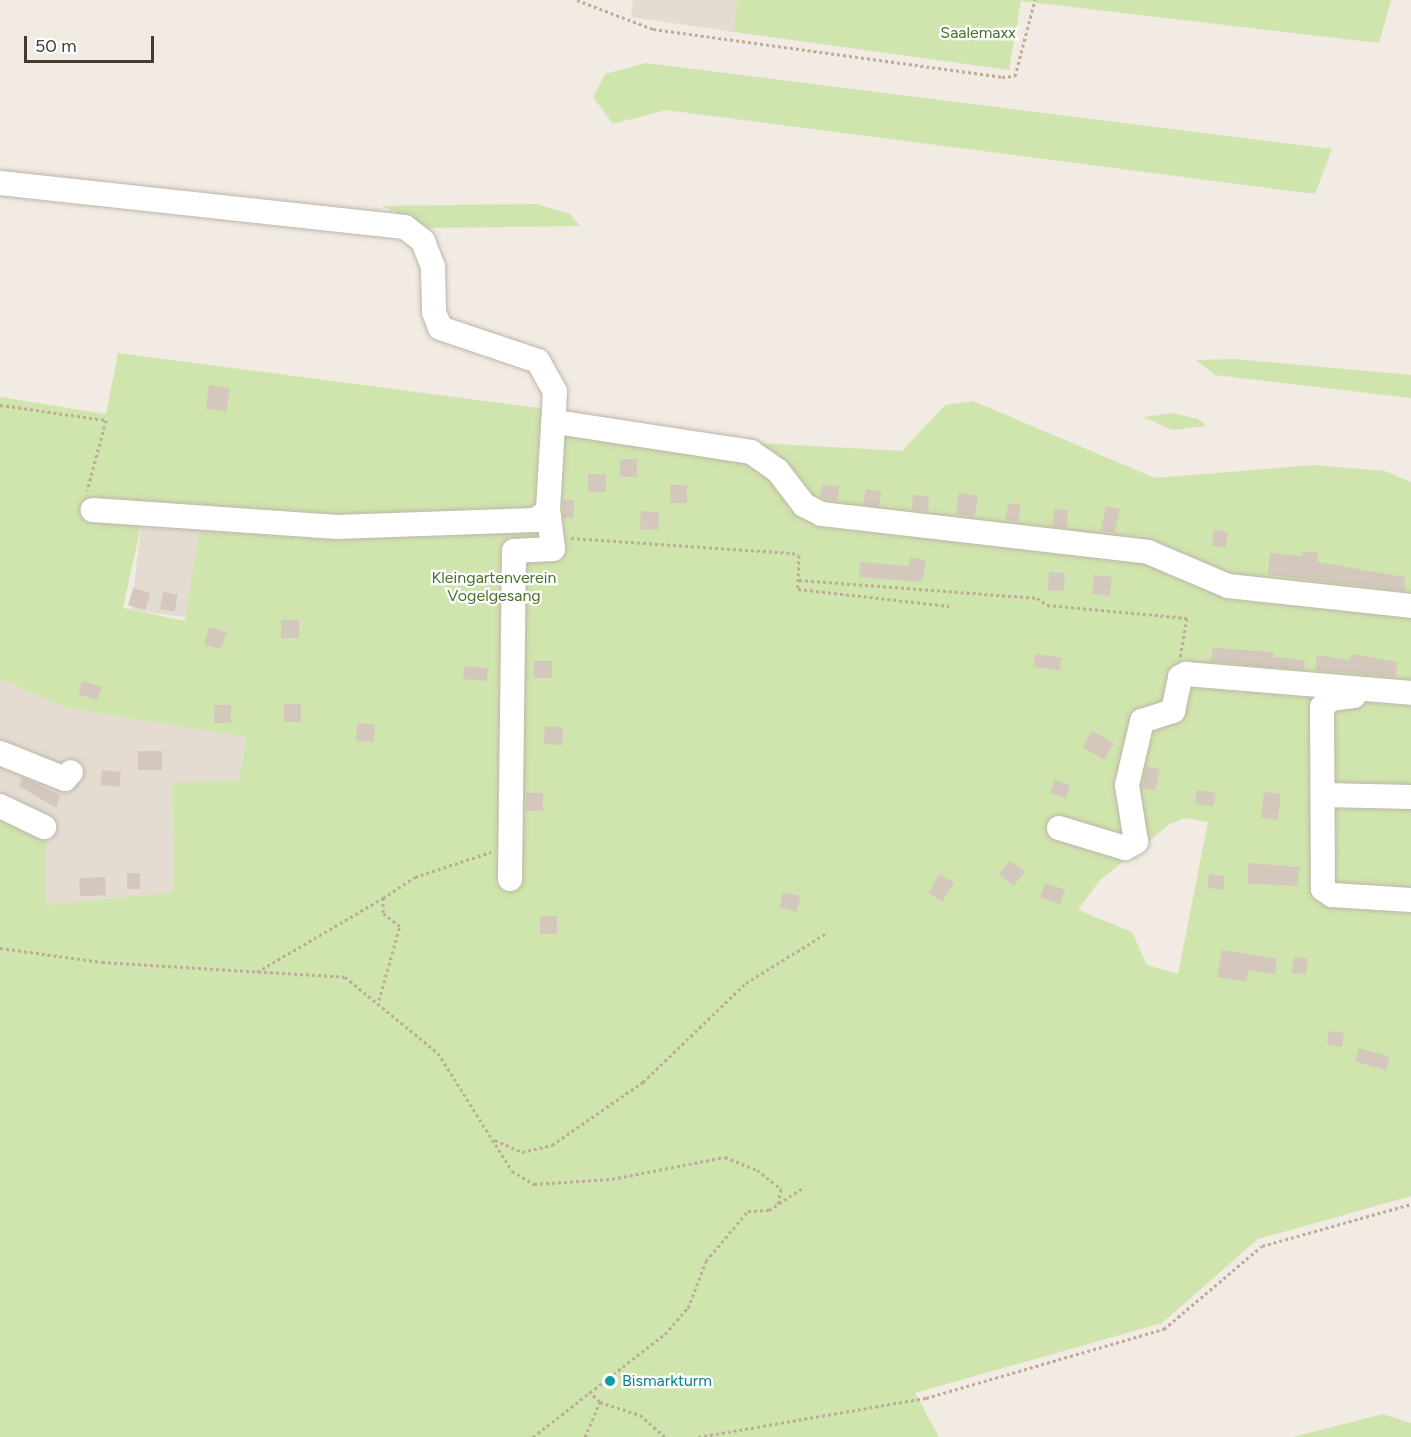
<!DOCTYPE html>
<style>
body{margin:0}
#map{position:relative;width:1411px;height:1437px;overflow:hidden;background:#f1ebe3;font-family:Figtree,sans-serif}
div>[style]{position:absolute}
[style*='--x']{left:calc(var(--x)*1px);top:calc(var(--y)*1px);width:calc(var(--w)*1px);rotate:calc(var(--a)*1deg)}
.residential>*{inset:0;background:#e4dcd1;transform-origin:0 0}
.green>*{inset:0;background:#d0e4ad}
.building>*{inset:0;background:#d4c8bc;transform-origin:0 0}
.path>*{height:3px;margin-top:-1.5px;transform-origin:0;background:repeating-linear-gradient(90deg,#bcac98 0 3px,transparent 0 6px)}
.roads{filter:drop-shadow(0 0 2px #beb5a9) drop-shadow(0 0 2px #beb5a9)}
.minor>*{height:24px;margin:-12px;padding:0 12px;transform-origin:12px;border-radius:12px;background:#fff}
.dots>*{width:16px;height:16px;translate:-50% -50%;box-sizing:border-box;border:3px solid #fff;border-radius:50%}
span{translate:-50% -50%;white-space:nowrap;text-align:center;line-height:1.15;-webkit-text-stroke:4.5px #fff;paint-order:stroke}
.park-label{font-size:16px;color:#4b702a}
.culture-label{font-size:16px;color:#0d838f}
.left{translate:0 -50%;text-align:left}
.scale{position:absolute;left:24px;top:36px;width:130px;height:27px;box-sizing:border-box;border:3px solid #423b34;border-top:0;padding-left:8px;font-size:18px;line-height:21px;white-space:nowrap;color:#423b34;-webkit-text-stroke:4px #fff;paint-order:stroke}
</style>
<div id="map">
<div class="residential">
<div style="clip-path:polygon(633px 0,737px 0,734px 32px,631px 17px)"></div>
<div style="left:142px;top:521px;width:58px;height:90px;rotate:7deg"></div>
<div style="clip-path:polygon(0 679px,67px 708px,246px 737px,239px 780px,172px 784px,174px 892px,46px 905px,46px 823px,0 803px)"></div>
</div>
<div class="green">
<div style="clip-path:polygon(737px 0,1391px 0,1379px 43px,1021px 1px,1009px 70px,734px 32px)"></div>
<div style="clip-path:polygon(646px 63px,1332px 149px,1315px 194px,666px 110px,613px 124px,593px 97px,605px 74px)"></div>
<div style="clip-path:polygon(536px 204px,570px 214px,580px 226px,430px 228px,382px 206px)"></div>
<div style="clip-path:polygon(evenodd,118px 353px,539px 408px,565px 428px,758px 443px,902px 451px,945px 405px,973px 401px,1155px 478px,1314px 465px,1385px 471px,1411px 482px,1411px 1196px,1258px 1239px,1162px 1323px,915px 1393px,939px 1437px,0 1437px,0 803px,46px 823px,46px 905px,174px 892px,172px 783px,239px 780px,246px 737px,67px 708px,0 679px,0 397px,106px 414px,118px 353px,142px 521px,200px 528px,185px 621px,123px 608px,142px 521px,118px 353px,1185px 818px,1208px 822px,1178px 974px,1147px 965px,1132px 932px,1078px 910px,1100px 880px,1170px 824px,1185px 818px)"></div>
<div style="clip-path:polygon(1234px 359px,1411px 375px,1411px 398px,1215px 375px,1196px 360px)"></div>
<div style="clip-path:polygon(1172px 413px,1198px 419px,1207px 426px,1172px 430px,1144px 417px)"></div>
<div style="clip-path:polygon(1383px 1414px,1411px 1423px,1411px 1437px,1293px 1437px)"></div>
</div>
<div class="building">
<div style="left:209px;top:385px;width:21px;height:24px;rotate:8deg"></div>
<div style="left:620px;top:459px;width:17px;height:18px"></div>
<div style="left:588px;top:474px;width:18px;height:18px"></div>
<div style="left:670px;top:485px;width:17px;height:18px"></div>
<div style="clip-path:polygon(822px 485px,839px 486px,837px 501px,820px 497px)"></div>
<div style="left:866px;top:489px;width:16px;height:16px;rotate:11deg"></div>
<div style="left:959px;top:493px;width:19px;height:21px;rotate:9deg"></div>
<div style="left:913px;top:495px;width:16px;height:15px;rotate:4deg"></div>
<div style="left:563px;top:500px;width:11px;height:18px"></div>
<div style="left:1008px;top:503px;width:13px;height:17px;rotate:9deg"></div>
<div style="left:1106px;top:506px;width:14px;height:25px;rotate:12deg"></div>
<div style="left:1054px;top:509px;width:14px;height:18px;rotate:4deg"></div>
<div style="left:641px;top:511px;width:18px;height:18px;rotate:3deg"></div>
<div style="left:1214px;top:530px;width:14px;height:16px;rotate:8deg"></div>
<div style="clip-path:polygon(1303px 551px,1318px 553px,1317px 562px,1405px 577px,1405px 591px,1268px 575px,1270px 553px,1302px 556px)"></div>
<div style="clip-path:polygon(910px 557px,926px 560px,922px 582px,859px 577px,860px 562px,908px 566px)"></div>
<div style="left:1049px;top:572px;width:16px;height:18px;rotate:4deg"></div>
<div style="left:1094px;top:575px;width:18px;height:19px;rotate:6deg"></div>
<div style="left:133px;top:588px;width:18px;height:18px;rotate:16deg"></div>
<div style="left:163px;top:592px;width:15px;height:17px;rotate:11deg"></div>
<div style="left:281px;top:620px;width:18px;height:18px"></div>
<div style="left:209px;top:627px;width:18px;height:18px;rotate:16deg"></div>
<div style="clip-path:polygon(1213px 648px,1274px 652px,1273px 657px,1305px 660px,1304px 670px,1211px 662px)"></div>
<div style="left:1035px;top:654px;width:27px;height:13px;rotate:8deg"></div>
<div style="clip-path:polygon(1351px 654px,1398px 662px,1395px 677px,1315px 670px,1317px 655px,1350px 660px)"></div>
<div style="left:534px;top:661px;width:18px;height:17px"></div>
<div style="left:464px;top:666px;width:24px;height:13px;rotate:5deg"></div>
<div style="left:82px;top:681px;width:20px;height:14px;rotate:15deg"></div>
<div style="left:284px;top:704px;width:17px;height:18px"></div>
<div style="left:214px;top:705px;width:17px;height:18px"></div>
<div style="left:357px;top:723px;width:18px;height:18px;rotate:3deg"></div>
<div style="left:545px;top:726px;width:18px;height:18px;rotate:3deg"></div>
<div style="left:1092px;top:731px;width:25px;height:19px;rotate:29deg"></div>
<div style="left:138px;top:751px;width:24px;height:19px"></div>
<div style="left:1146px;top:766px;width:14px;height:22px;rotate:12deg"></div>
<div style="left:102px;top:770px;width:19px;height:15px;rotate:6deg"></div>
<div style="clip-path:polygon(22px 777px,60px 795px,56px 808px,19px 786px)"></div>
<div style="left:1054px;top:780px;width:17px;height:14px;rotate:17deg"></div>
<div style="left:1197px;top:790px;width:19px;height:14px;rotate:9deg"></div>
<div style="left:1264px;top:792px;width:17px;height:26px;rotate:7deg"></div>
<div style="left:526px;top:793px;width:17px;height:18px"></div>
<div style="left:1010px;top:860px;width:19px;height:18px;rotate:39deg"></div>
<div style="clip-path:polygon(1248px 863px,1300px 867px,1297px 886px,1248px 884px)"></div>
<div style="left:127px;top:873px;width:13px;height:16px"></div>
<div style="left:940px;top:874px;width:17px;height:22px;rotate:33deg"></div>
<div style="left:1209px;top:874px;width:16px;height:14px;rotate:7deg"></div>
<div style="left:105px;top:877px;width:18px;height:26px;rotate:87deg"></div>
<div style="left:1045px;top:883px;width:21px;height:15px;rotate:19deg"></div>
<div style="left:783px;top:892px;width:18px;height:16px;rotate:13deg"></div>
<div style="left:540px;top:916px;width:17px;height:18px"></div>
<div style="clip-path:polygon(1222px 950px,1277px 959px,1275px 974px,1248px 970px,1246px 982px,1217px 977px)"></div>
<div style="left:1294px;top:957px;width:14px;height:16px;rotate:8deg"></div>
<div style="left:1329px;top:1031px;width:15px;height:14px;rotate:8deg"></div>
<div style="left:1359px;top:1048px;width:32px;height:14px;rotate:16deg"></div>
</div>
<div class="path">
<div style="--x:577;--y:0;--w:81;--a:20.9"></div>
<div style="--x:653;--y:29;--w:352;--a:7.8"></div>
<div style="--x:1002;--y:77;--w:13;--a:-4"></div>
<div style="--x:1015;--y:76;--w:79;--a:-75.3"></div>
<div style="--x:0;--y:405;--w:107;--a:8.1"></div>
<div style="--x:106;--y:420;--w:73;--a:105"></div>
<div style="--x:571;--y:538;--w:222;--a:3.9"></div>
<div style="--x:792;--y:553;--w:7;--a:16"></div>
<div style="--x:799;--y:555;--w:34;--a:92"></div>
<div style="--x:798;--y:589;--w:152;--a:6.4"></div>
<div style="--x:799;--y:580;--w:239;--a:4.3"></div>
<div style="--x:1037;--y:598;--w:12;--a:35"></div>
<div style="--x:1047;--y:605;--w:141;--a:5.3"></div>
<div style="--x:1187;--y:618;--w:39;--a:100"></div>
<div style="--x:0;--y:948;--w:103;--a:7.8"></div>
<div style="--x:102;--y:962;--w:243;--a:3.5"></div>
<div style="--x:345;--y:977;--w:120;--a:39.3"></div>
<div style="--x:438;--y:1053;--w:139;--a:57.9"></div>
<div style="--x:512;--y:1171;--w:26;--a:31"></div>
<div style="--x:534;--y:1184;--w:78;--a:-3.7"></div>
<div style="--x:612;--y:1179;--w:115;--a:-11"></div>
<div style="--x:725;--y:1157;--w:35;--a:22"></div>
<div style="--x:757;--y:1170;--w:31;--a:38"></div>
<div style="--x:781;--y:1189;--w:15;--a:101"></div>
<div style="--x:257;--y:972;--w:146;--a:-30.4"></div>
<div style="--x:379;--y:1000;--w:77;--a:-74.2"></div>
<div style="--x:400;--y:926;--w:21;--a:-143"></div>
<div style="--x:383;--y:913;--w:15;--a:-90"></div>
<div style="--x:383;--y:898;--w:38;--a:-33"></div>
<div style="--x:415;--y:877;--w:80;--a:-18.2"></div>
<div style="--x:495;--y:1140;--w:30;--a:24"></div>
<div style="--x:522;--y:1152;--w:31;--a:-13"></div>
<div style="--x:552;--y:1145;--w:111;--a:-34.7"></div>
<div style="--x:643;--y:1082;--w:143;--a:-43.9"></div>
<div style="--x:746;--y:983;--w:93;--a:-31.8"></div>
<div style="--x:589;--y:1391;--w:16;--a:45"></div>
<div style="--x:600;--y:1402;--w:42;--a:18"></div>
<div style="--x:640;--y:1415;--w:33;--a:41"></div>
<div style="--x:533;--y:1437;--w:167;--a:-38"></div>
<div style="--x:665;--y:1334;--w:35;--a:-49"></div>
<div style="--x:688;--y:1308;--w:50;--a:-69"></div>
<div style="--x:706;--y:1261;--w:65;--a:-50"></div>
<div style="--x:748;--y:1211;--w:21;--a:-3"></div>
<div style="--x:769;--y:1210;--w:42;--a:-33.3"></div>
<div style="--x:585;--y:1437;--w:38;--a:-67"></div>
<div style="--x:698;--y:1437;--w:231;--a:-9.7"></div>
<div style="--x:926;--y:1398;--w:248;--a:-16.2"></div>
<div style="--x:1164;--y:1329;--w:128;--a:-40.3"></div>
<div style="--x:1262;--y:1246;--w:155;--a:-15.7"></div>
</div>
<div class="roads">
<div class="minor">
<div style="--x:0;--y:183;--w:407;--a:6.2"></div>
<div style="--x:405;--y:227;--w:23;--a:38"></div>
<div style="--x:423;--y:241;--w:28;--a:69"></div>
<div style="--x:433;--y:267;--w:45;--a:88.7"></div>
<div style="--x:434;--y:312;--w:17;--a:69"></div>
<div style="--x:440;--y:328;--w:103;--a:18.6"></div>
<div style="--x:538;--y:361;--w:35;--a:61"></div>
<div style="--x:555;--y:392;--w:119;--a:93.4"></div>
<div style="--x:548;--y:511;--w:16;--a:145"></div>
<div style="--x:535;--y:520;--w:198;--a:178"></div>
<div style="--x:337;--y:527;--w:245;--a:-176"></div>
<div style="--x:556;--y:422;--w:197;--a:8.7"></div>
<div style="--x:751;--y:452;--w:33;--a:35"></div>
<div style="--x:778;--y:471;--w:43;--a:52.6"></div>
<div style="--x:804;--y:505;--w:20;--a:27"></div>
<div style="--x:822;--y:514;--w:328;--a:6.6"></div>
<div style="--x:1148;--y:552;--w:87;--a:23"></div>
<div style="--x:1228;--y:586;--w:184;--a:6.2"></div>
<div style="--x:1354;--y:696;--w:23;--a:173"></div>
<div style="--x:1331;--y:699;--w:12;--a:138"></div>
<div style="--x:1322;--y:707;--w:182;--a:89.7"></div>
<div style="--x:1323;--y:889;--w:11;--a:34"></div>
<div style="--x:1332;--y:895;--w:79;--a:3.6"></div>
<div style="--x:0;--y:753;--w:70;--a:21.8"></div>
<div style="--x:65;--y:779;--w:9;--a:-49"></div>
<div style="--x:1325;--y:795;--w:86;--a:1.3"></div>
<div style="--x:0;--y:806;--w:49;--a:25.5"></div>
<div style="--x:1059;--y:828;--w:69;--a:16.9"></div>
<div style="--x:1125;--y:848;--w:13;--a:-29"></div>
<div style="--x:1136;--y:842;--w:58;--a:-99"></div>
<div style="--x:1127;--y:785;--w:66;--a:-76.8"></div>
<div style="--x:1142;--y:721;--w:33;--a:-18"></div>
<div style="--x:1173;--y:711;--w:35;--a:-78"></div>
<div style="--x:1180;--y:677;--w:7;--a:-27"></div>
<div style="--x:1186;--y:674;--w:226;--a:4.8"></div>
<div style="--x:510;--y:879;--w:328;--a:-89.3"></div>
<div style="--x:514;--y:551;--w:39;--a:-3"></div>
<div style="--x:553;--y:549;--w:38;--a:-97"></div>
</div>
</div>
<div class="dots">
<div style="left:610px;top:1381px;background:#0f9aa8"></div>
</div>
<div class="park-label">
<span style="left:978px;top:33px">Saalemaxx</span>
<span style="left:494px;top:587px">Kleingartenverein<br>Vogelgesang</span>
</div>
<div class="culture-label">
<span class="left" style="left:622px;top:1381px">Bismarkturm</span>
</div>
<div class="scale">50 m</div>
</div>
